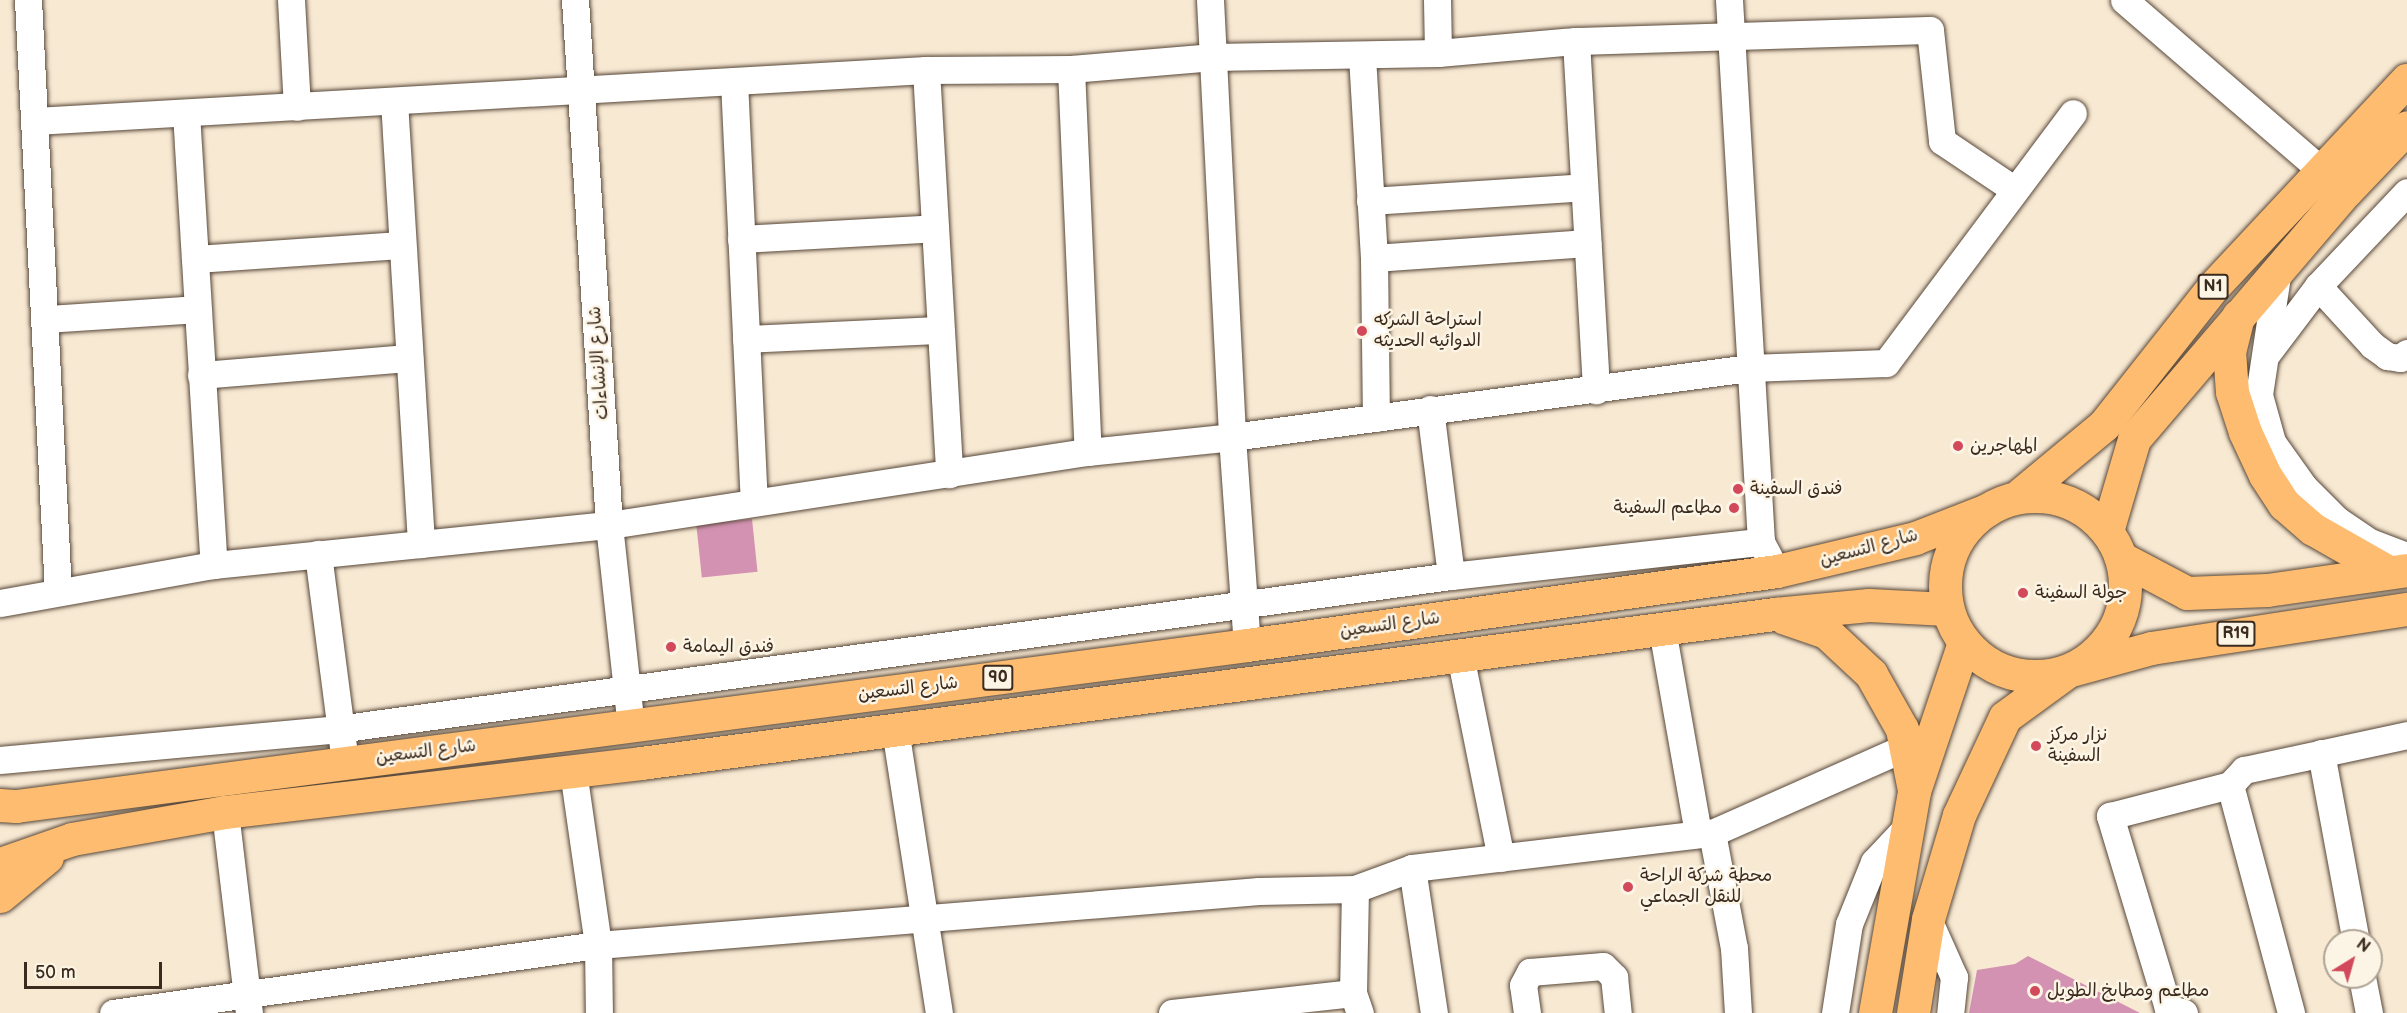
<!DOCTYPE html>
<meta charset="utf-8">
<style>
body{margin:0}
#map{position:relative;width:2407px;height:1013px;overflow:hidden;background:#f8e9d3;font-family:"Balsamiq Sans","Playpen Sans Arabic",sans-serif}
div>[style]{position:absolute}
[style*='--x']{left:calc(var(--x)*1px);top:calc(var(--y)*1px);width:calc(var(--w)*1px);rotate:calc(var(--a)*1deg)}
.building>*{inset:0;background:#d492b3;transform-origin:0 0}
.roads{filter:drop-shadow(0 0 2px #574739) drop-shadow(0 0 2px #574739)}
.minor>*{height:27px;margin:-13.5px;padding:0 13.5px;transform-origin:13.5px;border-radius:13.5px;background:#fff}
.major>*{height:33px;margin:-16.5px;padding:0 16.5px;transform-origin:16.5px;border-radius:16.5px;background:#fdbc70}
.highway>*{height:33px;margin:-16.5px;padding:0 16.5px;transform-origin:16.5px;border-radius:16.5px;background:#fdbc70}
.highway>.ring{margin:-16.5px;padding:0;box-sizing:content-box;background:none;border:33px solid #fdbc70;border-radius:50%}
.dots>*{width:16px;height:16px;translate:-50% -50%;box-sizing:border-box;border:3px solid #fcf5e5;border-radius:50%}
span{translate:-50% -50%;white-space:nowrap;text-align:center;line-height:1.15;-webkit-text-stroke:5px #fcf5e5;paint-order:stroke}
.shield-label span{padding:2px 4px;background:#fcf5e5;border:2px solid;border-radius:4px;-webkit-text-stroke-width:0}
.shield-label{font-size:16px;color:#3b2a1e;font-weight:700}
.poi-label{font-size:18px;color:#3b2a1e}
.left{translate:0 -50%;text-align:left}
.right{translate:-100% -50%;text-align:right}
.street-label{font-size:18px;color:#3b2a1e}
.north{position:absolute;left:2323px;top:929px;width:60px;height:60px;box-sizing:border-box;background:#fcf5e5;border:2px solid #afa495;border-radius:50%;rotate:37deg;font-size:16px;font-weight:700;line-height:24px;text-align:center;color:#3b2a1e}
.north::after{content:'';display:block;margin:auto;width:21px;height:27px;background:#d1495b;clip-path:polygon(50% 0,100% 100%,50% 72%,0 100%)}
.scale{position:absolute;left:24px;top:962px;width:138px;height:27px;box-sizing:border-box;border:3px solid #3b2a1e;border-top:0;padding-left:8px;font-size:18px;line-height:21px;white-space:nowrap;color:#3b2a1e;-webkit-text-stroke:4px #fcf5e5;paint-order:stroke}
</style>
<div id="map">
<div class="building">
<div style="left:752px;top:519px;width:53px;height:56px;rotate:84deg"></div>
<div style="clip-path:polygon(2028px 956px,2140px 1013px,1969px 1013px,1977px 970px,2015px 964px)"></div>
</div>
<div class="roads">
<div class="minor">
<div style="--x:28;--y:0;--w:593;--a:87.1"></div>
<div style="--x:291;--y:0;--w:107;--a:86.8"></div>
<div style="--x:575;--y:0;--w:526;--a:86.29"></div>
<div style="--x:609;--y:525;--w:185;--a:83.8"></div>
<div style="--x:1210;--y:0;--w:438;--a:87.1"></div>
<div style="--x:1232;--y:437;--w:209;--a:85.9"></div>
<div style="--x:1437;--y:0;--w:53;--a:88.9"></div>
<div style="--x:1729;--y:0;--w:543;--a:86.62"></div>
<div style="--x:1761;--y:542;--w:17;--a:62"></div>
<div style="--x:2124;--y:0;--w:263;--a:40.8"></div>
<div style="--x:1576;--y:41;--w:350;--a:86.7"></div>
<div style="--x:1362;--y:56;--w:202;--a:86.6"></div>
<div style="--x:1374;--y:258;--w:160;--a:89.3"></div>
<div style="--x:1071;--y:69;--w:383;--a:87.5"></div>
<div style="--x:926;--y:70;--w:405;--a:86.7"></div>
<div style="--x:734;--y:81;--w:420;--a:87.3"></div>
<div style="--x:394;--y:101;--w:444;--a:86.5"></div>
<div style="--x:186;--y:113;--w:453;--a:86.5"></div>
<div style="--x:35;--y:121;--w:892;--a:-3.28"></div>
<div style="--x:926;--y:70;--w:145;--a:-0.4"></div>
<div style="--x:1071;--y:69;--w:143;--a:-4.8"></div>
<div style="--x:1213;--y:57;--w:225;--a:-1"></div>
<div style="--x:1438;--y:53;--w:139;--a:-5"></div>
<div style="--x:1576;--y:41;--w:354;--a:-1.8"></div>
<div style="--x:1930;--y:30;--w:112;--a:83.8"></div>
<div style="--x:1942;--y:141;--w:88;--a:33.9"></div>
<div style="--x:1370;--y:201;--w:214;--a:-3.7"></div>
<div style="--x:741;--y:239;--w:194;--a:-3.2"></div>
<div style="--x:1374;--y:258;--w:214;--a:-4"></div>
<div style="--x:195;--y:259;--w:207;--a:-3.9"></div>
<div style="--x:2278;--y:269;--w:127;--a:98.6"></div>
<div style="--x:2259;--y:395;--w:49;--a:74.5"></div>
<div style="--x:2272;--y:442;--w:55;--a:54.6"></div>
<div style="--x:2304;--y:487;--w:47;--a:45"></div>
<div style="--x:2337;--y:520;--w:40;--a:34"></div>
<div style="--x:2370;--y:542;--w:40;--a:21"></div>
<div style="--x:2318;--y:286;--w:80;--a:47.5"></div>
<div style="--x:2372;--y:345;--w:19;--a:36"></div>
<div style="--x:2387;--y:356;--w:13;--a:9"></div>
<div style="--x:2400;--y:358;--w:9;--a:-36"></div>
<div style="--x:47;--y:319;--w:150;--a:-3.8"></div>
<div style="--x:746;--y:339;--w:194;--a:-2.7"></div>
<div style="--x:2266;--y:355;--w:86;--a:-53"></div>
<div style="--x:2318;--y:286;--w:129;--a:-46.6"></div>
<div style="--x:201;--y:375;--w:209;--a:-4.7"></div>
<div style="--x:1430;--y:409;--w:168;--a:82.8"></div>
<div style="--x:318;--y:554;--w:194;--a:82.6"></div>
<div style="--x:0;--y:603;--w:217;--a:-10.1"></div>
<div style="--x:214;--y:565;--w:397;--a:-5.8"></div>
<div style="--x:609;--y:525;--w:485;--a:-8.7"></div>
<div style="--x:1088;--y:452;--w:145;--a:-5.9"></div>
<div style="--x:1232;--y:437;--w:522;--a:-7.6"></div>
<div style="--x:1749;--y:368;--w:137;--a:-2.1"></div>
<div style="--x:1886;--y:363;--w:312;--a:-53.2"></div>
<div style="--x:1662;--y:629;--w:208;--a:80"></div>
<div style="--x:1460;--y:655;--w:207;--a:78.6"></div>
<div style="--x:895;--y:729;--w:287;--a:81.2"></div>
<div style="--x:2321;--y:753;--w:191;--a:79.5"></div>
<div style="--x:0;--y:760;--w:339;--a:-5.2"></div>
<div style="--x:338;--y:729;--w:1123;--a:-7.83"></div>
<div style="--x:1451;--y:576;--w:312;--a:-6.3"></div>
<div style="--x:573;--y:771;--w:176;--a:81.8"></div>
<div style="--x:598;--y:945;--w:68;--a:89.2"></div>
<div style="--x:2230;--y:785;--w:236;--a:75"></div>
<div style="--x:225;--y:812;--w:202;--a:83.2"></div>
<div style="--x:1712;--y:833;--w:117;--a:79.2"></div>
<div style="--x:1734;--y:948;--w:65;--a:86.5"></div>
<div style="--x:1412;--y:868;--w:147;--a:81.4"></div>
<div style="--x:1355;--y:889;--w:104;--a:91.1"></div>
<div style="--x:1353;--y:993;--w:21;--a:71"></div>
<div style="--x:1928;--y:919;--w:64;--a:65.9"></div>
<div style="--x:1954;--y:977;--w:36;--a:96"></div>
<div style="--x:2362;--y:977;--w:37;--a:79"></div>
<div style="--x:113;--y:1013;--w:490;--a:-8"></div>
<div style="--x:598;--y:945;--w:663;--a:-4.67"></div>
<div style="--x:1259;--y:891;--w:96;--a:-1.2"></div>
<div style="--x:1355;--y:889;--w:61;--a:-20.2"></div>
<div style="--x:1412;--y:868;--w:302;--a:-6.7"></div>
<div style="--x:1712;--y:833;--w:212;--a:-23.9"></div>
<div style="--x:1172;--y:1013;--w:182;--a:-6.3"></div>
<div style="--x:1527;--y:1013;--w:28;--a:-98"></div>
<div style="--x:1523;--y:985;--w:15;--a:-62"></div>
<div style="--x:1530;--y:972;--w:73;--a:-4.7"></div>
<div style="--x:1603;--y:966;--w:16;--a:45"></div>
<div style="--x:1614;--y:977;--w:36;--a:84"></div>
<div style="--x:1835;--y:1013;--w:90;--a:-81.1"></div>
<div style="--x:1849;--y:924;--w:67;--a:-68"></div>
<div style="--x:1874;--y:862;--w:48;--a:-46.7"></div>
<div style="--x:2184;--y:1013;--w:17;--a:-163"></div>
<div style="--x:2168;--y:1008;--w:201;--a:-106.8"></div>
<div style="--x:2110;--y:816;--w:124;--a:-14.5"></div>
<div style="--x:2230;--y:785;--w:21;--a:-47"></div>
<div style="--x:2244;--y:770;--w:167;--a:-12.1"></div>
</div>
<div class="major">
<div style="--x:2121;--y:558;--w:75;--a:27.9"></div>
<div style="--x:2187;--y:593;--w:80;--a:-2.1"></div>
<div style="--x:2267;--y:590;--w:141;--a:-8.1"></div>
<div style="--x:2067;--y:671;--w:87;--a:-15.3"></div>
<div style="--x:2151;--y:648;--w:259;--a:-8.7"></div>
</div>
<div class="highway">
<div style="--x:2238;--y:316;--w:36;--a:104"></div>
<div style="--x:2229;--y:351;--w:41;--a:85.8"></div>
<div style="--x:2232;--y:392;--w:42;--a:72"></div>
<div style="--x:2245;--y:432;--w:47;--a:65.1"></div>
<div style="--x:2265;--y:475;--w:35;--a:57"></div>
<div style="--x:2284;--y:504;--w:38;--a:41"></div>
<div style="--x:2313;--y:529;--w:85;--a:29.6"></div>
<div style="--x:2021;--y:494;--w:108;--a:-39.7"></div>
<div style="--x:2104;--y:425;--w:176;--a:-51.7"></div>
<div style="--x:2213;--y:287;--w:284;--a:-46.9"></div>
<div class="ring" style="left:1945px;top:496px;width:147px;height:147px"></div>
<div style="--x:2107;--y:531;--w:96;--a:-73.6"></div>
<div style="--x:2134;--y:439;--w:326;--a:-49.5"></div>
<div style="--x:2346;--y:191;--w:88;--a:-46.4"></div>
<div style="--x:1785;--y:618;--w:43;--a:18.9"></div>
<div style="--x:1826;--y:632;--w:62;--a:43"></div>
<div style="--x:1871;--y:674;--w:63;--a:60.6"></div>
<div style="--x:1902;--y:729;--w:62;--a:78.9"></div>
<div style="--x:0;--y:805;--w:16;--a:4"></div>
<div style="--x:16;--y:806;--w:1241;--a:-7.45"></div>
<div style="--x:1247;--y:645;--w:535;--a:-7.95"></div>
<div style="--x:1777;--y:571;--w:142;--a:-13.4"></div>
<div style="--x:1915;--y:538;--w:77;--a:-21.3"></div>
<div style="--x:0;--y:864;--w:76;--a:-19.1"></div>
<div style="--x:72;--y:839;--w:155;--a:-10"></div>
<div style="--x:225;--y:812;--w:419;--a:-6.7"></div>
<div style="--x:641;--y:763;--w:1144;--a:-7.49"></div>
<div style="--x:1775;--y:614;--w:94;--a:-5.5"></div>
<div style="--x:1869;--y:605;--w:78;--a:2.9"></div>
<div style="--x:0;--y:896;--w:61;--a:-39.7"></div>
<div style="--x:1875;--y:1013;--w:225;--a:-80"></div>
<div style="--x:1914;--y:791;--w:157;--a:-71.4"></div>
<div style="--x:1913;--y:1013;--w:95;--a:-80.9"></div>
<div style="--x:1928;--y:919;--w:109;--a:-73.4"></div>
<div style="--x:1959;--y:815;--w:108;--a:-64.9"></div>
<div style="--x:2005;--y:717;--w:73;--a:-36.1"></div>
</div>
</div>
<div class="dots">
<div style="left:1362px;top:331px;background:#d1495b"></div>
<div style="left:1958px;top:446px;background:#d1495b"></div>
<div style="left:1738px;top:489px;background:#d1495b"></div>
<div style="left:1734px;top:508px;background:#d1495b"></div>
<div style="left:2023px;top:593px;background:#d1495b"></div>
<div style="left:671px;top:647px;background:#d1495b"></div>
<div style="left:2036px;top:746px;background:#d1495b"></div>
<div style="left:1628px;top:887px;background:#d1495b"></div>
<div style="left:2035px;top:991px;background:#d1495b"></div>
</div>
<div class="shield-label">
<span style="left:2213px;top:287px">N1</span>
<span style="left:2236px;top:634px">R19</span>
<span style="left:998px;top:678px">90</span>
</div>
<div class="poi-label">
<span class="left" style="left:1374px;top:331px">استراحة الشركه<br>الدوائيه الحديثه</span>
<span class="left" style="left:1970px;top:446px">المهاجرين</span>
<span class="left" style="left:1750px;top:489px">فندق السفينة</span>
<span class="right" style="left:1722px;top:508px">مطاعم السفينة</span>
<span class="left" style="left:2035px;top:593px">جولة السفينة</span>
<span class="left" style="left:683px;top:647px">فندق اليمامة</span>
<span class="left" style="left:2048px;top:746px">نزار مركز<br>السفينة</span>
<span class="left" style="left:1640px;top:887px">محطة شركة الراحة<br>للنقل الجماعي</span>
<span class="left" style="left:2047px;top:991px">مطاعم ومطابخ الطويل</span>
</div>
<div class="street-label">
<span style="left:599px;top:363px;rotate:-94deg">شارع الإنشاءات</span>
<span style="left:1869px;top:548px;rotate:-15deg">شارع التسعين</span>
<span style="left:1390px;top:625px;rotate:-8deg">شارع التسعين</span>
<span style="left:908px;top:689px;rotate:-7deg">شارع التسعين</span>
<span style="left:426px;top:752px;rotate:-7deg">شارع التسعين</span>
</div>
<div class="north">N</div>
<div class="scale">50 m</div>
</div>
